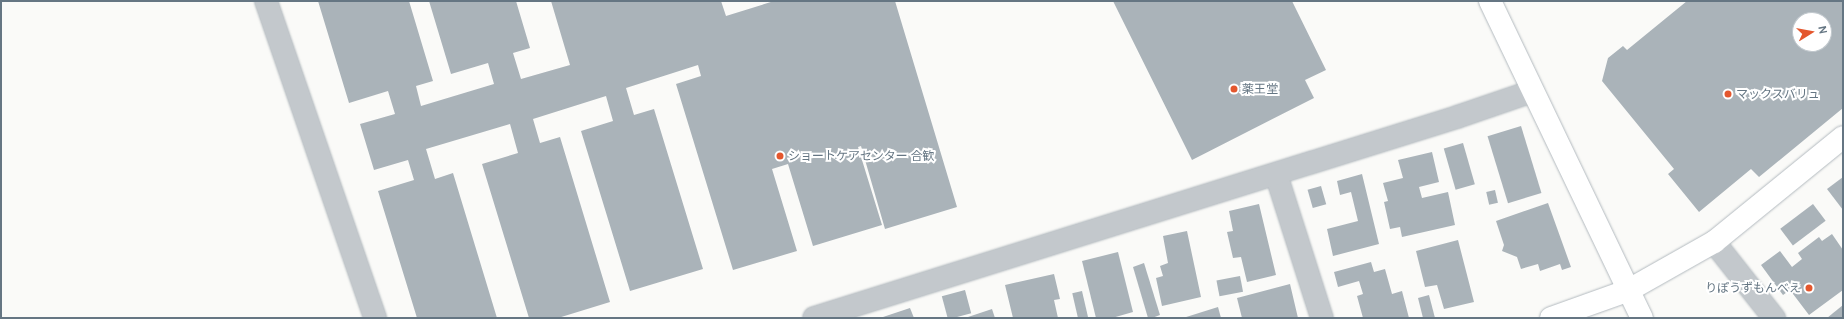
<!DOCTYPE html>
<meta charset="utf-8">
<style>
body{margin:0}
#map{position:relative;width:1844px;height:319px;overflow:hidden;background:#fafaf8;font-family:Cabin,"Noto Sans JP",sans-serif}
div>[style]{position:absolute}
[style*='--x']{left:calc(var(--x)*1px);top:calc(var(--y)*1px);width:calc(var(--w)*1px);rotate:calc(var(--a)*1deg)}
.building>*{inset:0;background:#aab3b9;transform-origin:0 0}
.roads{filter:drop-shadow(0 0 1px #b3babf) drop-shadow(0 0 1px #b3babf)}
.street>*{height:22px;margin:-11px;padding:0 11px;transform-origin:11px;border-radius:11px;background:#c3c8cc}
.secondary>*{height:22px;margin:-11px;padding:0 11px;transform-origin:11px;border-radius:11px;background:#fff}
.dots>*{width:11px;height:11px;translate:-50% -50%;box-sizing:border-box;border:2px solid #fff;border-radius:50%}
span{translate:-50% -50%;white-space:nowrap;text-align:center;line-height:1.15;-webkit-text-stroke:4px #fff;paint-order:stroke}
.poi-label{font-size:12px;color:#657683}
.left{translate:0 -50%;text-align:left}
.right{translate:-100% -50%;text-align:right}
.frame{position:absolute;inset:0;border:2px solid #657683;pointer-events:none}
.north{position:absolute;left:1792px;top:12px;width:40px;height:40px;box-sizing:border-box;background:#fff;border:1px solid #c1c8cd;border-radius:50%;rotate:79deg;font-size:11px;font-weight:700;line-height:16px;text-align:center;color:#657683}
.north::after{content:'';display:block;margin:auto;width:14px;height:18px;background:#e4572e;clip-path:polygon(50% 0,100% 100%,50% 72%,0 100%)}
</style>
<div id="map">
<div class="building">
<div style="clip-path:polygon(318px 1px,409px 1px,433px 81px,416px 86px,421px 106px,494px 84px,488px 63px,451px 74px,429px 1px,516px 1px,530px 48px,513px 53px,521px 79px,570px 65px,551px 1px,721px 1px,726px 16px,774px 1px,895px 1px,957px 207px,885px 229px,861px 146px,858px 147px,882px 225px,813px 246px,788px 164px,772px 169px,797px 251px,733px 270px,676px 84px,701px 76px,698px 65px,626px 88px,634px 115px,654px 109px,703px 269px,630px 291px,581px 131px,613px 121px,606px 96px,533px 119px,540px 143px,560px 137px,610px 302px,558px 318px,529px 318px,482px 164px,518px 153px,510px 124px,426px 149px,435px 179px,453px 173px,497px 318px,417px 318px,378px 191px,414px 180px,408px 160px,374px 170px,360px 124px,395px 114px,388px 91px,349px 103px)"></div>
<div style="clip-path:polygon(1113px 1px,1292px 1px,1326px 70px,1305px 80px,1314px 98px,1192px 160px)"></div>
<div style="clip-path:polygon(evenodd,1687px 1px,1843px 1px,1843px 108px,1759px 177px,1751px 169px,1699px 212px,1668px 174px,1674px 169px,1602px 81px,1608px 58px,1623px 46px,1627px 50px,1687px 1px,1800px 20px,1824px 20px,1824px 44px,1800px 44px,1800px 20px)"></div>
<div style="left:1521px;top:126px;width:70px;height:35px;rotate:73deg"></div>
<div style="left:1463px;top:143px;width:43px;height:20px;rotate:74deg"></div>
<div style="clip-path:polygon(1432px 152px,1439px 182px,1419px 187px,1422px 198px,1448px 192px,1455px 225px,1402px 237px,1400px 227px,1390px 229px,1384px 202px,1388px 201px,1383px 183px,1403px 178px,1398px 160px)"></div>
<div style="clip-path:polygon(1362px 174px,1379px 244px,1333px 256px,1327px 229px,1358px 221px,1351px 192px,1340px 195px,1337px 181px)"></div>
<div style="clip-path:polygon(1843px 177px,1843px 210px,1827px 189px)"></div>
<div style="left:1321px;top:186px;width:19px;height:14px;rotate:74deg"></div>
<div style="left:1495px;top:190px;width:13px;height:9px;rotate:77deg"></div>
<div style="clip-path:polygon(1548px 203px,1571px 267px,1562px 270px,1560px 264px,1540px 271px,1538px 264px,1521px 269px,1517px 257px,1502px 251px,1504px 245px,1496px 221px)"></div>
<div style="clip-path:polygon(1259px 204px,1276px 275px,1247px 282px,1241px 257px,1233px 258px,1227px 232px,1233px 231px,1229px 211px)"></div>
<div style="left:1813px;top:204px;width:21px;height:41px;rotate:53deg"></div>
<div style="clip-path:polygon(1187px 231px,1201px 297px,1162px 306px,1156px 278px,1163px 276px,1160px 266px,1168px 263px,1163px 236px)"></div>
<div style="clip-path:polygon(1832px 234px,1843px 250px,1843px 290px,1809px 315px,1790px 290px,1783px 295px,1761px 265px,1780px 251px,1792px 267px,1802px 259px,1798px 253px,1819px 237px,1822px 241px)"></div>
<div style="clip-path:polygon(1458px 240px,1474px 302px,1444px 309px,1437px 285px,1425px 287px,1416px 251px)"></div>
<div style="clip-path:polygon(1118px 252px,1133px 312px,1112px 318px,1096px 318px,1082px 261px)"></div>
<div style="clip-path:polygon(1371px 262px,1374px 272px,1385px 269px,1392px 294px,1402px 291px,1409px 318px,1363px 318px,1357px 296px,1363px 294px,1359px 281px,1338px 287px,1334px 272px)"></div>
<div style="clip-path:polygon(1144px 263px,1160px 315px,1152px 318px,1148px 318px,1133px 267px)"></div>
<div style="clip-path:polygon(1054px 274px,1060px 299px,1054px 300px,1058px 318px,1013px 318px,1005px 285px)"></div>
<div style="left:1240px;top:276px;width:16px;height:24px;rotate:79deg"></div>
<div style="clip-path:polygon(1290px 284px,1298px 318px,1253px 318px,1253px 317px,1242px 318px,1237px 298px)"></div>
<div style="left:965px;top:290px;width:24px;height:24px;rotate:75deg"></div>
<div style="left:1082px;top:291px;width:28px;height:10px;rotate:77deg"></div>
<div style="clip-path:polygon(1429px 295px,1435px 318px,1423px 318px,1418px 298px)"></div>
<div style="clip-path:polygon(1843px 305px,1843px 318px,1827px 318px)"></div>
<div style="clip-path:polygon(1218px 307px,1221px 318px,1183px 318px)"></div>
<div style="clip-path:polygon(910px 308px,914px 318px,880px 318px)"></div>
<div style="clip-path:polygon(992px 309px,995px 318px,965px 318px)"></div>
</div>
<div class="roads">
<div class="street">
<div style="--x:266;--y:1;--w:335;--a:71"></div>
<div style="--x:1276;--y:174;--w:151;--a:72.3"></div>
<div style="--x:1714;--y:242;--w:97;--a:51.7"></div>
<div style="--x:814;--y:318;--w:674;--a:-17.36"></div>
<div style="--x:1457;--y:117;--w:80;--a:-18.9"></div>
</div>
<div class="secondary">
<div style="--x:1490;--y:1;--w:352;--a:64.4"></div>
<div style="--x:1551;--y:318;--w:83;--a:-19.7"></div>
<div style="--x:1629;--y:290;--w:98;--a:-29.5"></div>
<div style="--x:1714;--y:242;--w:166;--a:-39.1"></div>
</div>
</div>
<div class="dots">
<div style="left:1234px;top:89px;background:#e4572e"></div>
<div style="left:1728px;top:94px;background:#e4572e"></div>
<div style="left:780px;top:156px;background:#e4572e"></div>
<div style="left:1809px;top:288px;background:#e4572e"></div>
</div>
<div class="poi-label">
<span class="left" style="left:1242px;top:89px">薬王堂</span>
<span class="left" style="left:1736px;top:94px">マックスバリュ</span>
<span class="left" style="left:788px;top:156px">ショートケアセンター 合歓</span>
<span class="right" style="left:1801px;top:288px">りぽうずもんべえ</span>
</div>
<div class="frame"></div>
<div class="north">N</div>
</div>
